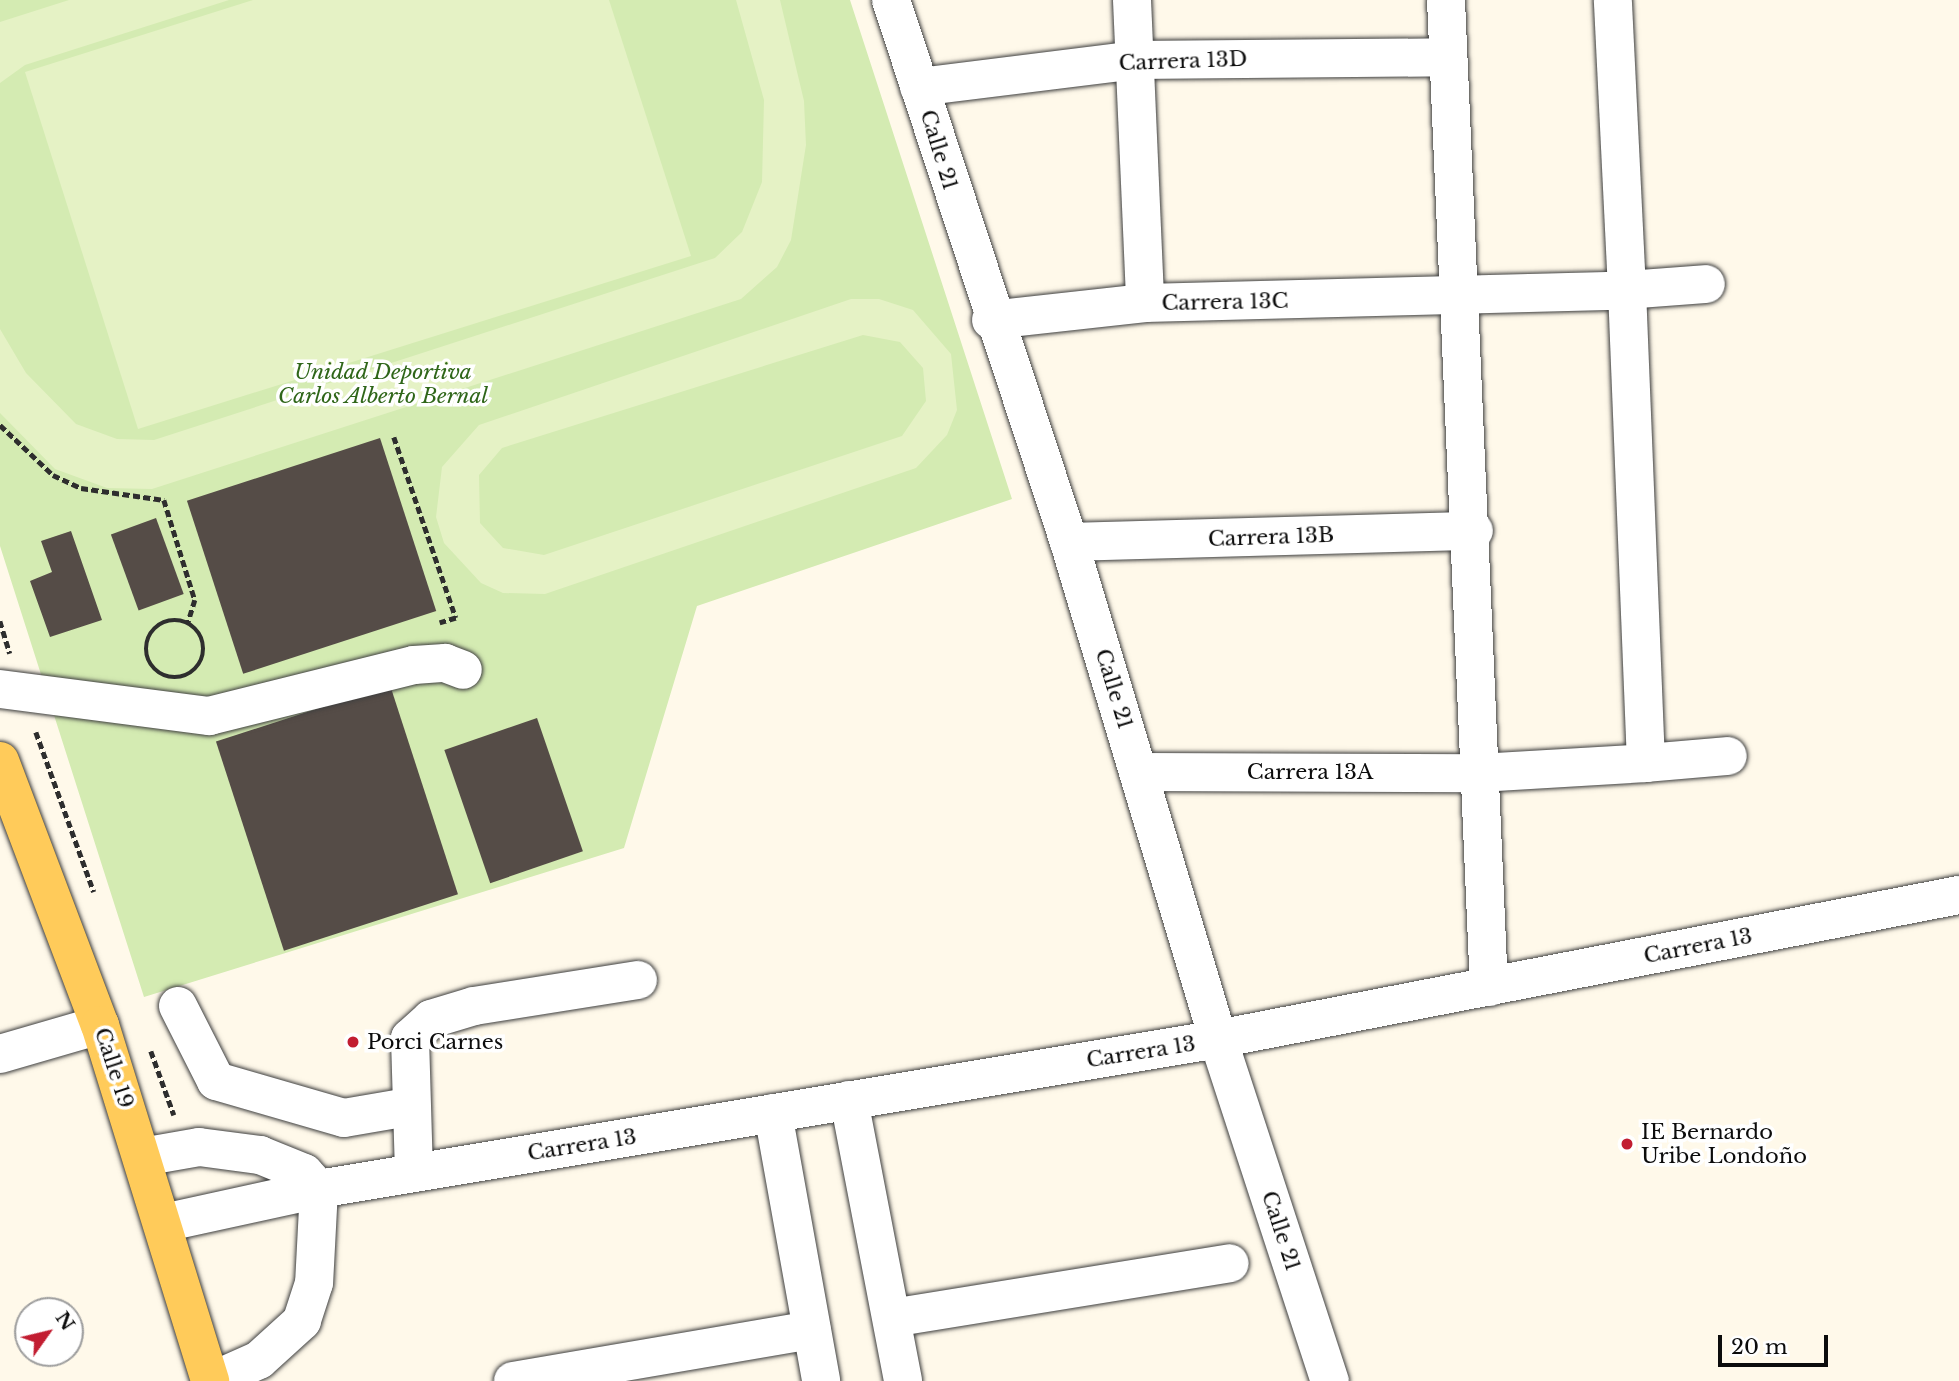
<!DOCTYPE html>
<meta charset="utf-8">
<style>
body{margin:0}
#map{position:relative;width:1959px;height:1381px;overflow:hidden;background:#fff9ea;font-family:"Libre Baskerville",serif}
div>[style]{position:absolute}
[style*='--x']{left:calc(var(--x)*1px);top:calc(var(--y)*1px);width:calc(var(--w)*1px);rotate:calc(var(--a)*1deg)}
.green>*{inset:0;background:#d4ebb2}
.pitch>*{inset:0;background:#e5f2c5}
.building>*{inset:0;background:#554c47;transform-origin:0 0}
.path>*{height:4.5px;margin-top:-2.25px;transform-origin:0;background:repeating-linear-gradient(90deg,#2e2e2e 0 7px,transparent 0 10.5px)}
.path>.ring{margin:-2.25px;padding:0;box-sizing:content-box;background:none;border:4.5px solid #2e2e2e;border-radius:50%}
.roads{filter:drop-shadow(0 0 2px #3f3f3f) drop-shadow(0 0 2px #3f3f3f)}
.minor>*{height:38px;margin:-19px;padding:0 19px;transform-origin:19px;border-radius:19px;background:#fff}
.major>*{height:38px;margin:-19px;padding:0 19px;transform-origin:19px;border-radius:19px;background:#ffcb5a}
.dots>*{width:19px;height:19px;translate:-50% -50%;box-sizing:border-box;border:4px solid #fff;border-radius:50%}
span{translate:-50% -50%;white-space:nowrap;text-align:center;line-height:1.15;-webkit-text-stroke:7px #fff;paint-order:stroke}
.street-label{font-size:21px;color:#0c0c0c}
.park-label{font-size:21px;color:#2f6619;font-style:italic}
.poi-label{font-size:21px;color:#0c0c0c}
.left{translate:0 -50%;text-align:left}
.north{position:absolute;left:14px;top:1297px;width:70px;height:70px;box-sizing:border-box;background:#fff;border:2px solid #9e9e9e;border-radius:50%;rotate:56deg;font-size:19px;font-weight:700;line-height:28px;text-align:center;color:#0c0c0c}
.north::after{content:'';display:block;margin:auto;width:24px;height:32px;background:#c21d31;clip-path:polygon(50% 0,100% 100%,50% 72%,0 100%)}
.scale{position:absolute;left:1718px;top:1335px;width:110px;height:32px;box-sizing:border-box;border:4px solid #0c0c0c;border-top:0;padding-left:9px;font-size:21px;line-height:24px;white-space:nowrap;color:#0c0c0c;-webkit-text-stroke:5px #fff;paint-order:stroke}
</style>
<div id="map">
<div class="green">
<div style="clip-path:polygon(0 0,850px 0,1012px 499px,697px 606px,624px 848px,144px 997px,0 546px)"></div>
</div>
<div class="pitch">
<div style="clip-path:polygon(69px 0,229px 0,25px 65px,0 83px,0 22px)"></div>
<div style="clip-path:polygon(253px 0,609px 0,691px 256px,138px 429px,25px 72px)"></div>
<div style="clip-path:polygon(736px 0,780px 0,804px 101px,806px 145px,791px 240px,777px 267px,741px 299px,152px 489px,107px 488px,55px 469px,0 413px,0 329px,26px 373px,76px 424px,117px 439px,154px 440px,715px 258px,742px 232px,762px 182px,764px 100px)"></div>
<div style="clip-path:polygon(evenodd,851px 299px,879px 299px,913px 310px,951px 354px,957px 410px,947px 435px,916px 468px,545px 594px,503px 593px,481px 583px,444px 543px,436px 517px,442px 467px,479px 425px,851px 299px,863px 335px,900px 342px,923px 368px,926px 401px,902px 436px,544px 555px,503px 548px,480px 523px,479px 475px,502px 448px,863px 335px)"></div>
</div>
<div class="building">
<div style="left:380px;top:438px;width:182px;height:203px;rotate:72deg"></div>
<div style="left:156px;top:518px;width:81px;height:48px;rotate:70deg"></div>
<div style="clip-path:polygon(71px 531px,102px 620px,50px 637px,30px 581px,52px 572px,41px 541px)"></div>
<div style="left:390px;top:685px;width:220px;height:183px;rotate:72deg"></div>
<div style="left:537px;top:718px;width:141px;height:98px;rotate:71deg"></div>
</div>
<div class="path">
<div style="--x:0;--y:425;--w:73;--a:43.3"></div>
<div style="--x:53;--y:475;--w:31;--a:25"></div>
<div style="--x:81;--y:488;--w:84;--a:8.2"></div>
<div style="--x:164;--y:500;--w:105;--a:72.8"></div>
<div style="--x:195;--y:600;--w:24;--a:107"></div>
<div style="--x:394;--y:437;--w:191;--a:71.1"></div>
<div style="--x:456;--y:618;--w:17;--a:163"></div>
<div class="ring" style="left:146px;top:620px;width:53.5px;height:53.5px"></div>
<div style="--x:0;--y:621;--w:34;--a:73"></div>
<div style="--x:36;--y:732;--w:170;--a:70.1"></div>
<div style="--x:151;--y:1051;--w:68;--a:70.2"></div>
</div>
<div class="roads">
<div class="minor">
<div style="--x:891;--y:0;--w:570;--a:71.82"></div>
<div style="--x:1069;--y:542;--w:519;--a:73.31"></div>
<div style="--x:1218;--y:1039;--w:360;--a:71.9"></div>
<div style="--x:1132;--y:0;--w:303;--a:87.5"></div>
<div style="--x:1446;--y:0;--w:988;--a:87.51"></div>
<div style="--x:919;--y:87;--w:218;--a:-7.1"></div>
<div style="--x:1135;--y:60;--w:313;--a:-0.5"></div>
<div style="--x:991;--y:320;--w:155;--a:-6.3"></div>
<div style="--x:1145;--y:303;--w:482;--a:-1.5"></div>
<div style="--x:1627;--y:290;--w:290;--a:-92.8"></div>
<div style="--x:1069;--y:542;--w:405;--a:-1.6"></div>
<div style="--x:0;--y:689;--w:211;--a:7.4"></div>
<div style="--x:209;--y:716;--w:211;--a:-14"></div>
<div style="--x:414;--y:665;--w:31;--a:-4"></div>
<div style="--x:445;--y:663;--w:19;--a:21"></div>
<div style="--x:1646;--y:763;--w:82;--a:-4.9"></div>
<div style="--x:1140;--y:772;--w:339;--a:0.2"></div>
<div style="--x:1479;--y:773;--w:167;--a:-3.4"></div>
<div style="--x:1646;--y:763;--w:473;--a:-92.3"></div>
<div style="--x:1627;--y:290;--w:79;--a:-4.3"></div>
<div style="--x:178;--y:1006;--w:84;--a:63.1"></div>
<div style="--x:216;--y:1081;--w:133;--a:16.1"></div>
<div style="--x:344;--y:1118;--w:65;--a:-9.8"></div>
<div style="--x:0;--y:1054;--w:104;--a:-16.2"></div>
<div style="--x:849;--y:1100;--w:286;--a:79.1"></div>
<div style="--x:773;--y:1113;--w:272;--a:79.8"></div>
<div style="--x:142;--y:1157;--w:58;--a:-10"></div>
<div style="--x:199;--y:1147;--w:62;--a:7.5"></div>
<div style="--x:260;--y:1155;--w:48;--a:22.2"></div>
<div style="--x:304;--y:1173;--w:22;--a:47"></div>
<div style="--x:319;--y:1189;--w:94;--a:93"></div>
<div style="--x:314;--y:1283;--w:40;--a:108"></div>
<div style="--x:302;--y:1321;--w:58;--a:137.8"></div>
<div style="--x:259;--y:1360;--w:51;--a:155.9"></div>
<div style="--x:414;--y:1173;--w:135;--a:-91.7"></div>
<div style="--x:410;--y:1038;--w:28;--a:-42"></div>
<div style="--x:431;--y:1019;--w:45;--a:-16.8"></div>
<div style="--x:474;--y:1006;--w:166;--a:-9"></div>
<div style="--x:163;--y:1223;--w:160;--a:-12.3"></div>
<div style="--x:319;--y:1189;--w:911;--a:-9.47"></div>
<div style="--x:1218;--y:1039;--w:755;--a:-11"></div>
<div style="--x:892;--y:1318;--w:342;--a:-9.2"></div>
<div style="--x:513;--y:1381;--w:303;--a:-9.7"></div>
</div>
<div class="major">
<div style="--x:0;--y:761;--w:282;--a:69.3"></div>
<div style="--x:100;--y:1025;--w:373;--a:72.8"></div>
</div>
</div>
<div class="dots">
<div style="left:353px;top:1042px;background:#c21d31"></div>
<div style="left:1627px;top:1144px;background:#c21d31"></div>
</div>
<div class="street-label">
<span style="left:1183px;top:61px;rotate:-2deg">Carrera 13D</span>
<span style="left:939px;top:150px;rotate:73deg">Calle 21</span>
<span style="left:1225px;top:302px;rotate:-1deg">Carrera 13C</span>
<span style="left:1271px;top:537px;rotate:-2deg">Carrera 13B</span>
<span style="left:1114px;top:689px;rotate:73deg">Calle 21</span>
<span style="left:1310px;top:772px">Carrera 13A</span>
<span style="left:1698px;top:946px;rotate:-11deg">Carrera 13</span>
<span style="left:1141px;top:1052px;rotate:-9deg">Carrera 13</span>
<span style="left:114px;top:1068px;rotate:72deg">Calle 19</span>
<span style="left:582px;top:1145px;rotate:-9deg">Carrera 13</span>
<span style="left:1281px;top:1231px;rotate:72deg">Calle 21</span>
</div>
<div class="park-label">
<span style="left:383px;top:384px">Unidad Deportiva<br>Carlos Alberto Bernal</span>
</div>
<div class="poi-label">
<span class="left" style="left:367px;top:1042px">Porci Carnes</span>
<span class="left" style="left:1641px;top:1144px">IE Bernardo<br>Uribe Londoño</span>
</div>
<div class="north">N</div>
<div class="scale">20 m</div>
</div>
